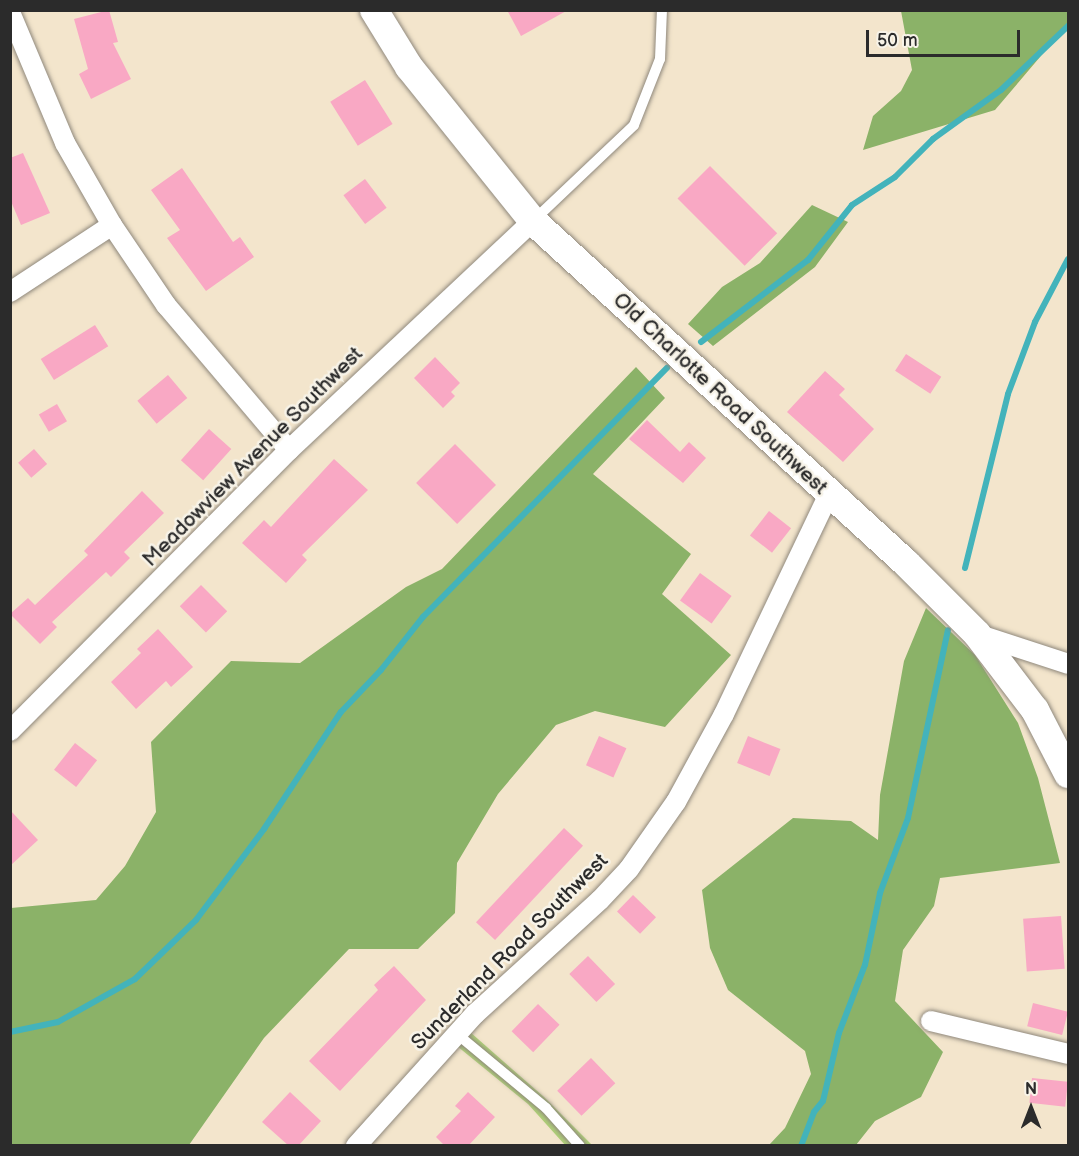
<!DOCTYPE html>
<style>
body{margin:0}
#map{position:relative;width:1079px;height:1156px;overflow:hidden;background:#f3e5cc;font-family:"Balsamiq Sans",sans-serif}
div>[style]{position:absolute}
[style*='--x']{left:calc(var(--x)*1px);top:calc(var(--y)*1px);width:calc(var(--w)*1px);rotate:calc(var(--a)*1deg)}
.green>*{inset:0;background:#afd078}
.forest>*{inset:0;background:#8bb268}
.stream>*{height:6px;margin:-3px;padding:0 3px;transform-origin:3px;border-radius:3px;background:#43b3bb}
.building>*{inset:0;background:#f9a8c4;transform-origin:0 0}
.roads{filter:drop-shadow(0 0 2px #8f887c) drop-shadow(0 0 2px #8f887c)}
.lane>*{height:10px;margin:-5px;padding:0 5px;transform-origin:5px;border-radius:5px;background:#fff}
.street>*{height:20px;margin:-10px;padding:0 10px;transform-origin:10px;border-radius:10px;background:#fff}
.secondary>*{height:28px;margin:-14px;padding:0 14px;transform-origin:14px;border-radius:14px;background:#fff}
span{translate:-50% -50%;white-space:nowrap;text-align:center;line-height:1.15;-webkit-text-stroke:5px #f7f3e8;paint-order:stroke}
.street-label{font-size:21px;color:#2b2b2b}
.frame{position:absolute;inset:0;border:12px solid #2b2b2b;pointer-events:none}
.north{position:absolute;left:1001px;top:1078px;width:60px;height:60px;-webkit-text-stroke:4px #f7f3e8;paint-order:stroke;rotate:0deg;font-size:16px;font-weight:700;line-height:24px;text-align:center;color:#2b2b2b}
.north::after{content:'';display:block;margin:auto;width:21px;height:27px;background:#2b2b2b;clip-path:polygon(50% 0,100% 100%,50% 72%,0 100%)}
.scale{position:absolute;left:866px;top:30px;width:154px;height:27px;box-sizing:border-box;border:3px solid #2b2b2b;border-top:0;padding-left:8px;font-size:18px;line-height:21px;white-space:nowrap;color:#2b2b2b;-webkit-text-stroke:4px #f7f3e8;paint-order:stroke}
</style>
<div id="map">
<div class="green">
<div style="clip-path:polygon(470px 1032px,544px 1097px,592px 1145px,565px 1145px,528px 1104px,457px 1046px)"></div>
</div>
<div class="forest">
<div style="clip-path:polygon(901px 11px,1068px 11px,1068px 24px,995px 110px,863px 150px,873px 116px,901px 91px,912px 70px)"></div>
<div style="clip-path:polygon(812px 205px,848px 222px,815px 267px,713px 346px,688px 324px,722px 287px,760px 263px)"></div>
<div style="clip-path:polygon(636px 367px,665px 398px,593px 474px,691px 554px,662px 594px,731px 655px,665px 727px,595px 711px,556px 725px,498px 794px,457px 863px,455px 913px,418px 949px,349px 949px,264px 1038px,189px 1145px,11px 1145px,11px 908px,96px 900px,125px 866px,156px 812px,151px 742px,231px 661px,300px 663px,406px 587px,442px 569px)"></div>
<div style="clip-path:polygon(926px 608px,975px 655px,1018px 723px,1038px 778px,1060px 863px,940px 878px,934px 906px,903px 950px,895px 1001px,943px 1052px,921px 1097px,875px 1121px,856px 1145px,769px 1145px,785px 1128px,811px 1074px,805px 1051px,728px 990px,710px 948px,702px 890px,793px 818px,851px 821px,878px 840px,880px 795px,904px 661px)"></div>
</div>
<div class="stream">
<div style="--x:701;--y:342;--w:135;--a:-37.5"></div>
<div style="--x:808;--y:260;--w:70;--a:-51.3"></div>
<div style="--x:852;--y:205;--w:51;--a:-33.1"></div>
<div style="--x:895;--y:177;--w:54;--a:-45"></div>
<div style="--x:933;--y:139;--w:84;--a:-35.8"></div>
<div style="--x:1001;--y:90;--w:93;--a:-43.7"></div>
<div style="--x:965;--y:568;--w:179;--a:-76.1"></div>
<div style="--x:1008;--y:394;--w:77;--a:-69.4"></div>
<div style="--x:1035;--y:322;--w:71;--a:-62.4"></div>
<div style="--x:10;--y:1032;--w:49;--a:-11.8"></div>
<div style="--x:58;--y:1022;--w:88;--a:-29.2"></div>
<div style="--x:135;--y:979;--w:85;--a:-44"></div>
<div style="--x:196;--y:920;--w:114;--a:-53.2"></div>
<div style="--x:264;--y:829;--w:140;--a:-56.7"></div>
<div style="--x:341;--y:712;--w:58;--a:-46.4"></div>
<div style="--x:381;--y:670;--w:68;--a:-51.6"></div>
<div style="--x:423;--y:617;--w:349;--a:-45.6"></div>
<div style="--x:801;--y:1146;--w:36;--a:-69"></div>
<div style="--x:814;--y:1112;--w:14;--a:-51"></div>
<div style="--x:823;--y:1101;--w:70;--a:-76.8"></div>
<div style="--x:839;--y:1033;--w:73;--a:-69.1"></div>
<div style="--x:865;--y:965;--w:74;--a:-78.2"></div>
<div style="--x:880;--y:893;--w:80;--a:-69.5"></div>
<div style="--x:908;--y:818;--w:192;--a:-78"></div>
</div>
<div class="building">
<div style="clip-path:polygon(109px 10px,118px 42px,113px 43px,131px 79px,91px 99px,79px 74px,88px 69px,74px 19px)"></div>
<div style="clip-path:polygon(507px 10px,568px 10px,521px 36px)"></div>
<div style="left:365px;top:80px;width:52px;height:41px;rotate:58deg"></div>
<div style="clip-path:polygon(23px 153px,50px 213px,21px 225px,10px 199px,10px 158px)"></div>
<div style="left:710px;top:166px;width:95px;height:46px;rotate:45deg"></div>
<div style="clip-path:polygon(182px 168px,233px 242px,240px 237px,254px 257px,206px 291px,167px 238px,180px 230px,151px 190px)"></div>
<div style="left:365px;top:179px;width:36px;height:27px;rotate:53deg"></div>
<div style="left:95px;top:325px;width:25px;height:64px;rotate:58deg"></div>
<div style="left:906px;top:354px;width:42px;height:20px;rotate:33deg"></div>
<div style="clip-path:polygon(435px 357px,460px 383px,451px 392px,455px 396px,443px 408px,414px 378px)"></div>
<div style="clip-path:polygon(825px 371px,845px 389px,839px 395px,874px 429px,843px 462px,787px 412px)"></div>
<div style="left:168px;top:375px;width:30px;height:40px;rotate:50deg"></div>
<div style="left:57px;top:404px;width:20px;height:21px;rotate:60deg"></div>
<div style="clip-path:polygon(647px 420px,680px 452px,689px 442px,706px 458px,683px 483px,629px 439px)"></div>
<div style="left:209px;top:429px;width:30px;height:42px;rotate:42deg"></div>
<div style="left:455px;top:444px;width:58px;height:55px;rotate:45deg"></div>
<div style="left:34px;top:449px;width:20px;height:21px;rotate:49deg"></div>
<div style="clip-path:polygon(334px 459px,368px 490px,302px 555px,307px 560px,286px 583px,242px 543px,264px 520px,271px 527px)"></div>
<div style="clip-path:polygon(142px 491px,164px 513px,124px 552px,130px 558px,111px 577px,106px 572px,52px 622px,57px 627px,40px 644px,10px 614px,28px 598px,35px 605px,88px 555px,84px 551px)"></div>
<div style="left:769px;top:511px;width:28px;height:31px;rotate:38deg"></div>
<div style="left:700px;top:573px;width:39px;height:34px;rotate:36deg"></div>
<div style="left:201px;top:585px;width:37px;height:30px;rotate:45deg"></div>
<div style="clip-path:polygon(158px 629px,193px 667px,171px 687px,166px 681px,136px 709px,111px 682px,141px 653px,137px 649px)"></div>
<div style="left:599px;top:736px;width:30px;height:32px;rotate:24deg"></div>
<div style="left:748px;top:736px;width:35px;height:29px;rotate:22deg"></div>
<div style="left:75px;top:743px;width:28px;height:34px;rotate:38deg"></div>
<div style="clip-path:polygon(10px 810px,38px 840px,10px 866px)"></div>
<div style="left:564px;top:828px;width:26px;height:129px;rotate:43deg"></div>
<div style="left:633px;top:895px;width:32px;height:23px;rotate:44deg"></div>
<div style="left:1061px;top:916px;width:53px;height:38px;rotate:86deg"></div>
<div style="left:588px;top:956px;width:39px;height:26px;rotate:46deg"></div>
<div style="clip-path:polygon(394px 966px,426px 1000px,340px 1091px,309px 1061px,378px 990px,374px 985px)"></div>
<div style="left:1033px;top:1003px;width:36px;height:24px;rotate:14deg"></div>
<div style="left:538px;top:1004px;width:30px;height:38px;rotate:44deg"></div>
<div style="left:591px;top:1058px;width:35px;height:47px;rotate:46deg"></div>
<div style="left:1032px;top:1078px;width:36px;height:25px;rotate:6deg"></div>
<div style="clip-path:polygon(290px 1092px,321px 1121px,298px 1146px,289px 1146px,262px 1122px)"></div>
<div style="clip-path:polygon(468px 1092px,495px 1117px,468px 1146px,445px 1146px,436px 1137px,461px 1111px,455px 1106px)"></div>
</div>
<div class="roads">
<div class="lane">
<div style="--x:533;--y:221;--w:139;--a:-43.5"></div>
<div style="--x:634;--y:125;--w:71;--a:-68.5"></div>
<div style="--x:660;--y:59;--w:49;--a:-87.7"></div>
<div style="--x:457;--y:1034;--w:116;--a:39.7"></div>
<div style="--x:546;--y:1108;--w:51;--a:48.2"></div>
</div>
<div class="street">
<div style="--x:10;--y:12;--w:142;--a:67.2"></div>
<div style="--x:65;--y:143;--w:95;--a:60.2"></div>
<div style="--x:112;--y:225;--w:97;--a:56"></div>
<div style="--x:166;--y:305;--w:190;--a:49.7"></div>
<div style="--x:10;--y:292;--w:122;--a:-33.3"></div>
<div style="--x:977;--y:634;--w:96;--a:18.2"></div>
<div style="--x:10;--y:731;--w:396;--a:-45.2"></div>
<div style="--x:289;--y:450;--w:335;--a:-43.2"></div>
<div style="--x:931;--y:1021;--w:141;--a:13.5"></div>
<div style="--x:356;--y:1146;--w:178;--a:-48"></div>
<div style="--x:475;--y:1014;--w:169;--a:-42.4"></div>
<div style="--x:600;--y:900;--w:42;--a:-46.9"></div>
<div style="--x:629;--y:869;--w:82;--a:-55"></div>
<div style="--x:676;--y:802;--w:100;--a:-61.4"></div>
<div style="--x:724;--y:714;--w:244;--a:-64.5"></div>
</div>
<div class="secondary">
<div style="--x:374;--y:10;--w:67;--a:58.4"></div>
<div style="--x:409;--y:67;--w:198;--a:51.2"></div>
<div style="--x:533;--y:221;--w:506;--a:42.52"></div>
<div style="--x:906;--y:563;--w:100;--a:45"></div>
<div style="--x:977;--y:634;--w:96;--a:52.7"></div>
<div style="--x:1035;--y:710;--w:72;--a:62.7"></div>
</div>
</div>
<div class="street-label">
<span style="left:720px;top:394px;rotate:43deg">Old Charlotte Road Southwest</span>
<span style="left:253px;top:457px;rotate:-45deg">Meadowview Avenue Southwest</span>
<span style="left:510px;top:952px;rotate:-45deg">Sunderland Road Southwest</span>
</div>
<div class="frame"></div>
<div class="north">N</div>
<div class="scale">50 m</div>
</div>
